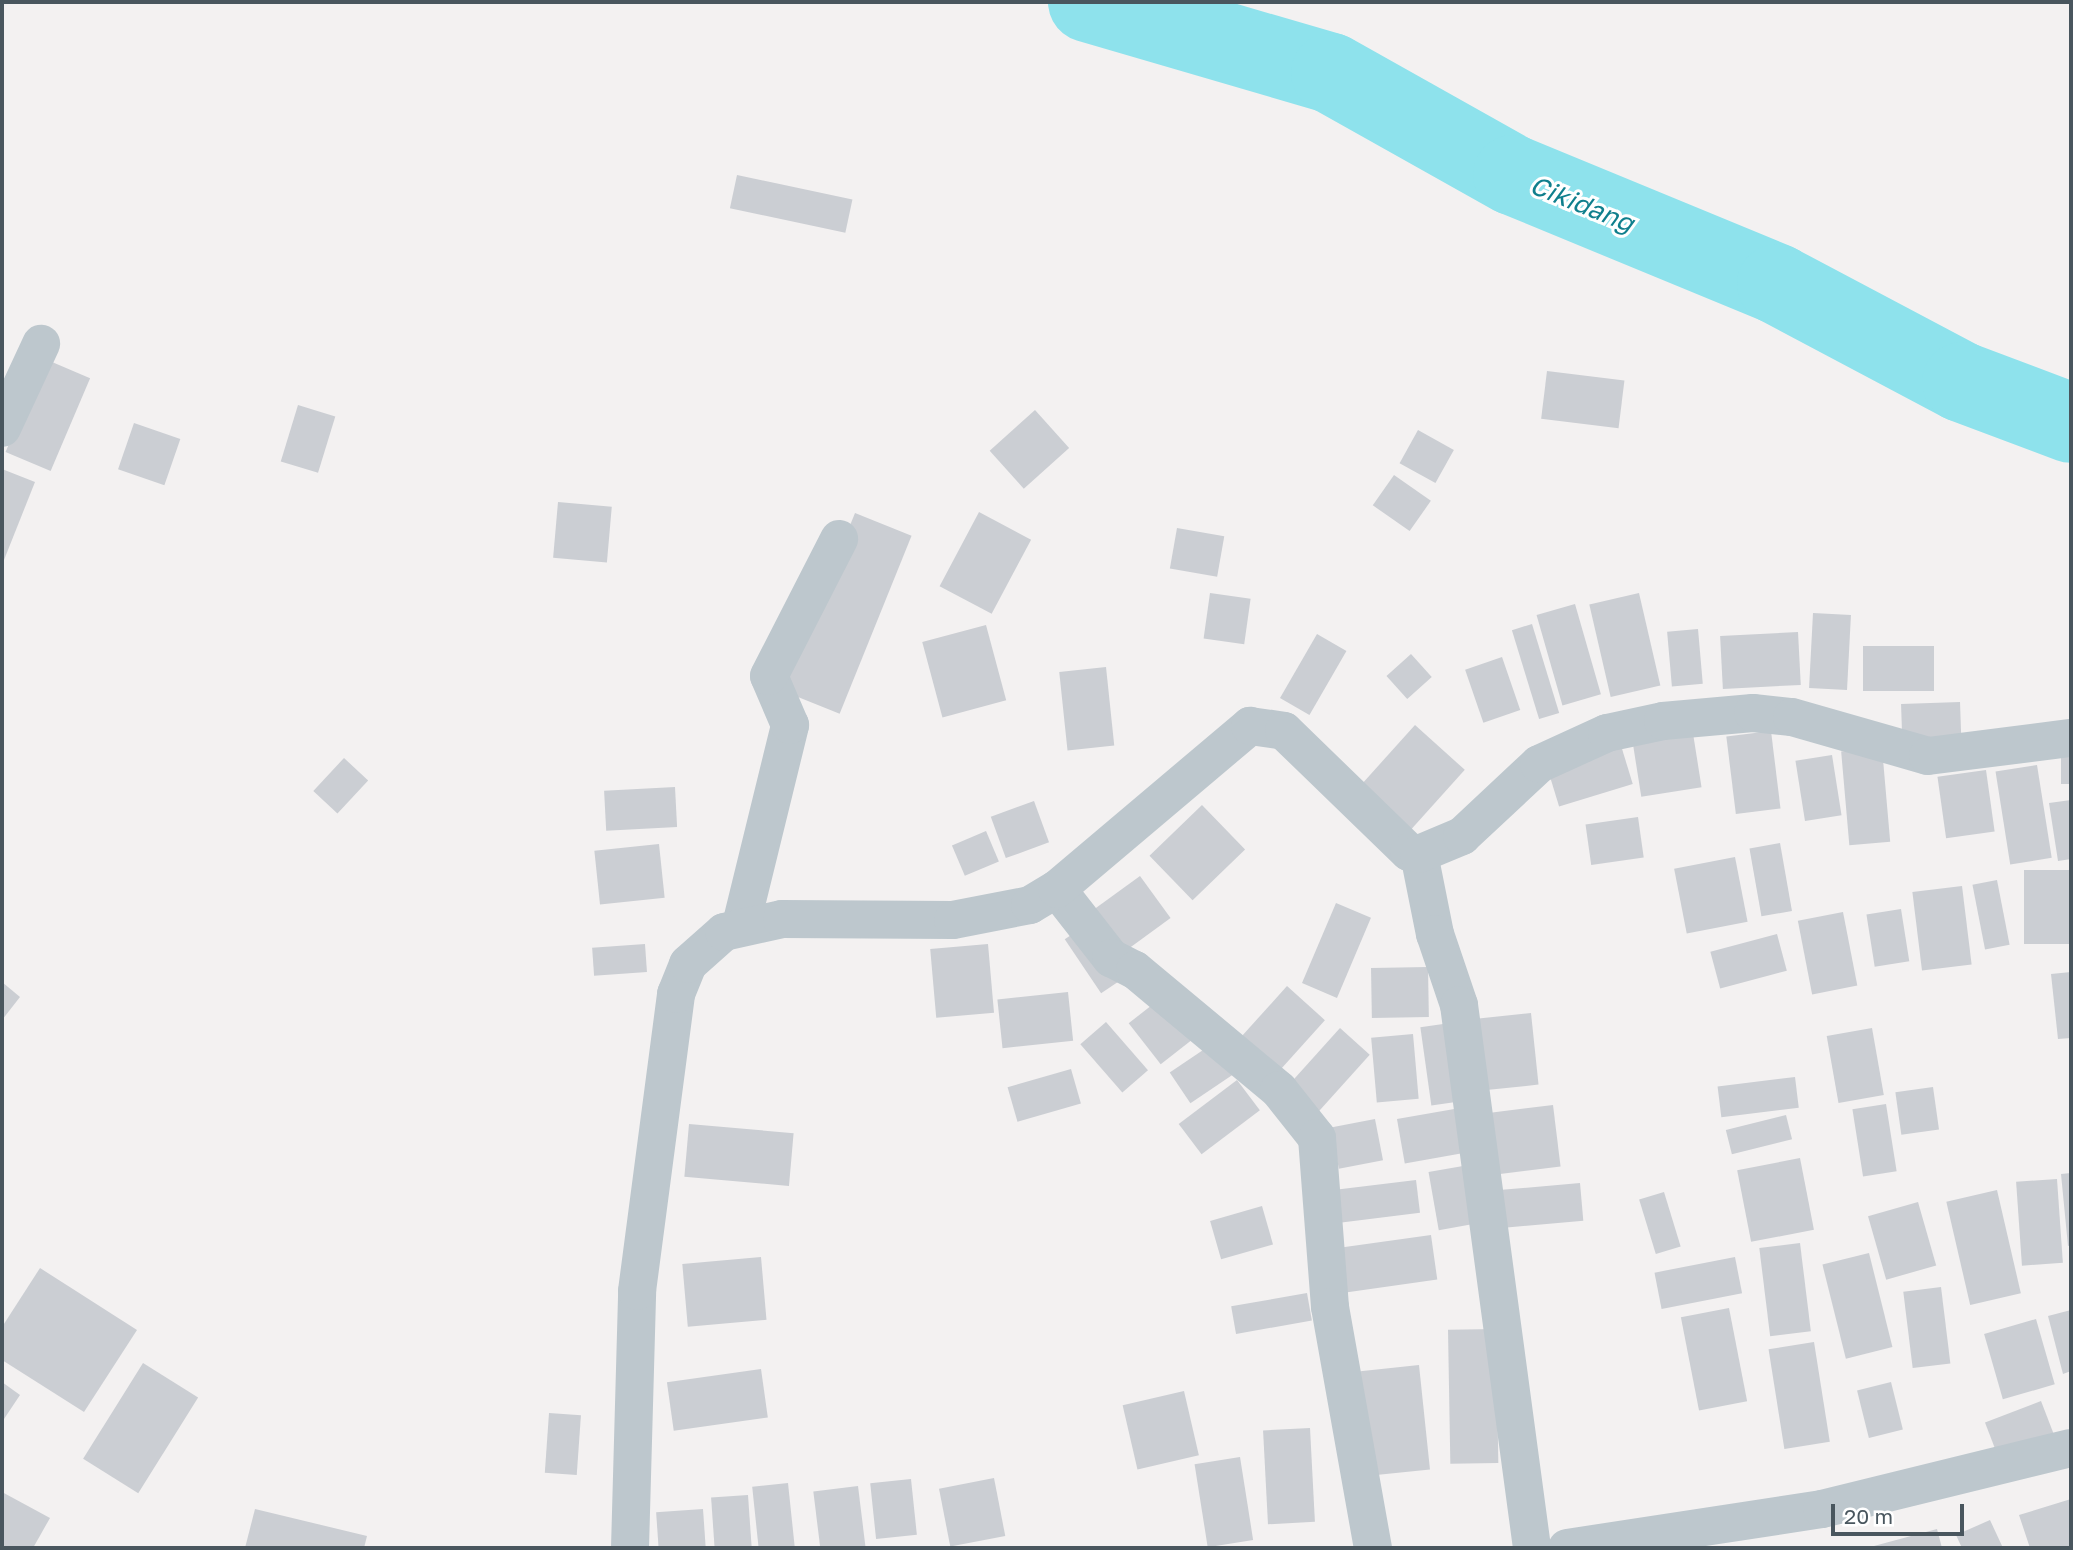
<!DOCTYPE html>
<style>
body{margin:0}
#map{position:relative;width:2073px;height:1550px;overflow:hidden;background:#f3f1f1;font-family:"Golos Text",sans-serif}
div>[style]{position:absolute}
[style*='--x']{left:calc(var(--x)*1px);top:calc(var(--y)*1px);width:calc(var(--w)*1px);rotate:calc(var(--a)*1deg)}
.river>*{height:80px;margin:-40px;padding:0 40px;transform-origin:40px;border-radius:40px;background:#8ee2ec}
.building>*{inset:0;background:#cbced3;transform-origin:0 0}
.minor>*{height:38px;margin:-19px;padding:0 19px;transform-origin:19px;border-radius:19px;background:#bdc7cd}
span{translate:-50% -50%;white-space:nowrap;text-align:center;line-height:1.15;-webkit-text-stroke:6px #fff;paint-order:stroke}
.water-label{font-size:26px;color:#0f7f8d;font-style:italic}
.frame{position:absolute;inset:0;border:4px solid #49565e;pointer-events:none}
.scale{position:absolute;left:1831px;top:1504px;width:133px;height:32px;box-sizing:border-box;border:4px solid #49565e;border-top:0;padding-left:9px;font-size:21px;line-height:24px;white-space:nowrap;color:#49565e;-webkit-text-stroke:5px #fff;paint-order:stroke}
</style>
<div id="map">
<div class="river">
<div style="--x:1088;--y:2;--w:253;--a:16.3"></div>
<div style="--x:1331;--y:73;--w:209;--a:29.3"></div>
<div style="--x:1513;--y:175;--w:286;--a:22.4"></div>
<div style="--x:1777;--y:284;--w:209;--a:27.9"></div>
<div style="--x:1962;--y:382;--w:116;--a:20.6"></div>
</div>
<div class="building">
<div style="left:737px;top:175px;width:118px;height:34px;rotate:12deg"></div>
<div style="left:45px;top:359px;width:49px;height:101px;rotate:23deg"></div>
<div style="left:1547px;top:371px;width:78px;height:48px;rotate:7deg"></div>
<div style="left:298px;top:405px;width:39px;height:59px;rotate:17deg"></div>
<div style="left:1035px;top:410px;width:51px;height:61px;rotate:48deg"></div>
<div style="left:134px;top:423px;width:49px;height:49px;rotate:19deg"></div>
<div style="left:1418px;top:430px;width:41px;height:38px;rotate:29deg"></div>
<div style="clip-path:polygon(2px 469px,35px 482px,2px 565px)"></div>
<div style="left:1394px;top:475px;width:45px;height:37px;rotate:35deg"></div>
<div style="left:558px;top:502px;width:54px;height:56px;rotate:5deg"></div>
<div style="left:979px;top:512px;width:59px;height:84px;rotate:28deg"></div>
<div style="left:855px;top:513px;width:61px;height:192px;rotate:22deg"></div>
<div style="left:1177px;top:528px;width:48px;height:41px;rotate:10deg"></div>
<div style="left:1210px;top:593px;width:41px;height:46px;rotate:8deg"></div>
<div style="left:1639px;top:593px;width:95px;height:51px;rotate:77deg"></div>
<div style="left:1575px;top:604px;width:94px;height:40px;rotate:74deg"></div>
<div style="left:1813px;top:613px;width:38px;height:75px;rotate:3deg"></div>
<div style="left:1532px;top:624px;width:93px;height:21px;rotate:73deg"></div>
<div style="left:986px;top:625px;width:78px;height:66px;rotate:75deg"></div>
<div style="left:1698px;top:629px;width:55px;height:31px;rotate:85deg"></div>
<div style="left:1798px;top:632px;width:53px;height:78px;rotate:87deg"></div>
<div style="left:1317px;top:634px;width:34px;height:74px;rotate:30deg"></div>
<div style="left:1863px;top:646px;width:71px;height:45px"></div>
<div style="left:1411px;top:654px;width:31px;height:33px;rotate:48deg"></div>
<div style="left:1502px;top:657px;width:56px;height:39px;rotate:71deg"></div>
<div style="left:1106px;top:667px;width:79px;height:47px;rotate:84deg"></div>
<div style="left:1960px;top:702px;width:46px;height:59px;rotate:88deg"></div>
<div style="left:1415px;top:725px;width:67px;height:89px;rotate:42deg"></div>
<div style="left:1692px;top:727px;width:61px;height:61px;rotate:81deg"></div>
<div style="left:1771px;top:731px;width:78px;height:45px;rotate:83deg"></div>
<div style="left:1619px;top:739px;width:47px;height:77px;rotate:73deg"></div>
<div style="left:2061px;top:747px;width:10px;height:37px"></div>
<div style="left:1882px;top:748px;width:94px;height:41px;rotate:85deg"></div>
<div style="left:1832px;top:755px;width:61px;height:37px;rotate:81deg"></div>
<div style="left:344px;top:758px;width:33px;height:45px;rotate:43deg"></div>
<div style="left:2037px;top:765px;width:94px;height:42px;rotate:81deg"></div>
<div style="left:1986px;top:770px;width:62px;height:49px;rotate:82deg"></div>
<div style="left:675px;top:787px;width:40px;height:71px;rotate:87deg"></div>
<div style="clip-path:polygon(2071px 800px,2071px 859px,2058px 861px,2049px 803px)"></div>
<div style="left:1034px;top:801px;width:44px;height:46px;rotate:70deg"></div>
<div style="left:1202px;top:805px;width:62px;height:73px;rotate:46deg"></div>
<div style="left:1638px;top:817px;width:41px;height:53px;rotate:82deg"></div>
<div style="left:986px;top:831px;width:33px;height:37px;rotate:67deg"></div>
<div style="left:1780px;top:843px;width:69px;height:31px;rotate:80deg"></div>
<div style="left:659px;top:844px;width:54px;height:65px;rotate:84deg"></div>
<div style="left:1735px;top:857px;width:66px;height:62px;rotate:79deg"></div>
<div style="left:2024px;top:870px;width:47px;height:74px"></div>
<div style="left:1140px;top:876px;width:52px;height:69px;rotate:54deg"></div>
<div style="left:1997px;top:880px;width:66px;height:25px;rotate:79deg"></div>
<div style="left:1962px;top:886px;width:79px;height:50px;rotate:83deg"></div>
<div style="left:1336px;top:903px;width:38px;height:87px;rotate:23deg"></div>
<div style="left:1901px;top:909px;width:53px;height:35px;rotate:81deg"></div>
<div style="left:1843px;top:912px;width:75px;height:46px;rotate:79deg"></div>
<div style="left:1083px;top:927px;width:65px;height:22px;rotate:56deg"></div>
<div style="left:1777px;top:934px;width:38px;height:69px;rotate:75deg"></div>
<div style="left:645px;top:944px;width:28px;height:53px;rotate:86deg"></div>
<div style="left:988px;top:944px;width:69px;height:58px;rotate:85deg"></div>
<div style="left:1428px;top:967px;width:50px;height:57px;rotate:89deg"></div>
<div style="clip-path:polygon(2071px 972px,2071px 1038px,2058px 1039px,2051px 974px)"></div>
<div style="clip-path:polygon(2px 982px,20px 997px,2px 1020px)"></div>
<div style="left:1287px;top:986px;width:51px;height:68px;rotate:42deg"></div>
<div style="left:1068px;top:992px;width:49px;height:71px;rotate:84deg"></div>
<div style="left:1161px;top:998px;width:52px;height:41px;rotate:52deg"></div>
<div style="left:1531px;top:1013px;width:72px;height:67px;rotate:84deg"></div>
<div style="left:1106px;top:1022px;width:64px;height:34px;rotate:49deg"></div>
<div style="left:1457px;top:1022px;width:79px;height:37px;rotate:82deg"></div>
<div style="left:1340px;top:1028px;width:40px;height:76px;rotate:42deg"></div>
<div style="left:1872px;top:1028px;width:68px;height:46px;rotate:80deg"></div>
<div style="left:1413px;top:1034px;width:65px;height:42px;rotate:85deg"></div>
<div style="left:1212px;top:1044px;width:37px;height:51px;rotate:56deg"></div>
<div style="left:1071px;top:1069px;width:36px;height:66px;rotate:74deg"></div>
<div style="left:1795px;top:1077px;width:31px;height:78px;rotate:83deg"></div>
<div style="left:1237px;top:1080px;width:38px;height:73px;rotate:53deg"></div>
<div style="left:1933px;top:1087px;width:43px;height:38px;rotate:82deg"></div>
<div style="left:1886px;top:1104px;width:68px;height:34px;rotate:81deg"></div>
<div style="left:1553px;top:1105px;width:62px;height:73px;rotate:83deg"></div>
<div style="left:1460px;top:1108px;width:45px;height:64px;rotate:80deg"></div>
<div style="left:1786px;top:1115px;width:25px;height:62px;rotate:76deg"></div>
<div style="left:1375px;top:1119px;width:42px;height:45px;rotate:79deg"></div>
<div style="left:689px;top:1124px;width:105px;height:53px;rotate:5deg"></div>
<div style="left:1800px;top:1158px;width:73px;height:64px;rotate:79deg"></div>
<div style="left:1463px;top:1166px;width:59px;height:35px;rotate:80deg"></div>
<div style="clip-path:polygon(2071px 1173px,2071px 1245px,2068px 1246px,2061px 1174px)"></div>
<div style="left:2057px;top:1179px;width:84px;height:41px;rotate:86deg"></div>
<div style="left:1416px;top:1180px;width:33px;height:81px;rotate:83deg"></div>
<div style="left:1580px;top:1183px;width:38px;height:93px;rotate:85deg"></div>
<div style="left:1997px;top:1190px;width:106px;height:52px;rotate:77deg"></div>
<div style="left:1664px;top:1192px;width:57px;height:26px;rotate:73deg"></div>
<div style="left:1918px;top:1202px;width:66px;height:52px;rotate:74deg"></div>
<div style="left:1262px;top:1206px;width:40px;height:54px;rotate:74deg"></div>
<div style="left:1431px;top:1235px;width:45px;height:96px;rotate:82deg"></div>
<div style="left:1800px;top:1243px;width:89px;height:41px;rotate:83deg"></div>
<div style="left:1869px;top:1253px;width:97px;height:48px;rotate:76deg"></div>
<div style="left:761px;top:1257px;width:63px;height:79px;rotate:85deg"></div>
<div style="left:1735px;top:1257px;width:37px;height:82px;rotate:79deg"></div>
<div style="clip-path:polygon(40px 1268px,137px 1330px,84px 1412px,2px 1360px,2px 1327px)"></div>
<div style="left:1941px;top:1287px;width:77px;height:38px;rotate:83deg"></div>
<div style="left:1307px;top:1293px;width:28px;height:77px;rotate:80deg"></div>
<div style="left:1729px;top:1308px;width:95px;height:49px;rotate:79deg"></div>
<div style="clip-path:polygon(2071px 1310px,2071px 1371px,2063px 1374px,2048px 1316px)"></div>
<div style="left:2036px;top:1319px;width:68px;height:54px;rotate:74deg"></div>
<div style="left:1496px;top:1329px;width:134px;height:48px;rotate:89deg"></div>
<div style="left:1814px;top:1342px;width:101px;height:46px;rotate:81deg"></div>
<div style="left:143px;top:1363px;width:65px;height:113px;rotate:32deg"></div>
<div style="left:1419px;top:1365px;width:105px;height:59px;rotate:84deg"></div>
<div style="left:761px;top:1369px;width:49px;height:95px;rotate:82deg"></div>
<div style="clip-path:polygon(2px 1382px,20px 1395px,2px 1422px)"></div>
<div style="left:1891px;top:1382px;width:49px;height:35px;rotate:76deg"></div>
<div style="left:1184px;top:1391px;width:66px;height:63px;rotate:77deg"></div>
<div style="left:2041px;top:1401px;width:36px;height:60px;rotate:69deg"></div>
<div style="left:549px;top:1413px;width:32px;height:60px;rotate:4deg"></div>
<div style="left:1310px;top:1428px;width:94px;height:47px;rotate:87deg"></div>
<div style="left:1240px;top:1457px;width:84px;height:46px;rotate:81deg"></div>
<div style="left:994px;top:1478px;width:59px;height:56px;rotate:79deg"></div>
<div style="left:911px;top:1479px;width:56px;height:41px;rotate:84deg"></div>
<div style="left:788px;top:1483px;width:65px;height:36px;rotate:84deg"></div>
<div style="left:858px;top:1486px;width:63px;height:45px;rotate:83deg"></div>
<div style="clip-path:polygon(2px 1492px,50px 1518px,33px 1548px,2px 1548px)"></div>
<div style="left:748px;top:1495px;width:53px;height:37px;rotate:86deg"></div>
<div style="clip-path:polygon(2071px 1499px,2071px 1548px,2030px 1548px,2019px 1515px)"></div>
<div style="clip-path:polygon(255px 1509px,367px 1536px,364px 1548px,245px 1548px)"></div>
<div style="left:703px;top:1509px;width:39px;height:47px;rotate:86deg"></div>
<div style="clip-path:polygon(1990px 1520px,2003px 1548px,1962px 1548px,1956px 1535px)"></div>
<div style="clip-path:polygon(1937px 1529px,1942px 1548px,1875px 1548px,1874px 1546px)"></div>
</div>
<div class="minor">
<div style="--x:2;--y:428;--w:93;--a:-65.1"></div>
<div style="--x:1419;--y:854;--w:82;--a:78.7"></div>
<div style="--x:1435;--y:934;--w:75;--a:71.3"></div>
<div style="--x:1459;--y:1005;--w:548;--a:82.34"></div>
<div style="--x:1057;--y:889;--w:88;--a:52"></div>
<div style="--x:1111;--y:958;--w:27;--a:27"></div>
<div style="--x:1135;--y:970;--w:187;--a:39.8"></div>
<div style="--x:1279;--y:1090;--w:61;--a:51.6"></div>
<div style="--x:1317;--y:1138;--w:169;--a:85.6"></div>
<div style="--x:1330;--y:1307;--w:245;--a:79.9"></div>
<div style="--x:741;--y:925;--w:206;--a:-76.2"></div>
<div style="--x:790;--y:725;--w:53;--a:-113.2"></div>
<div style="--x:769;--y:676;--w:154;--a:-62.9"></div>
<div style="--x:630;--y:1548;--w:257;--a:-88.4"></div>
<div style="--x:637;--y:1291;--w:300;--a:-82.5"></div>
<div style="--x:676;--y:994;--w:32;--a:-68"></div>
<div style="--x:688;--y:964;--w:48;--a:-41.6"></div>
<div style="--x:724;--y:932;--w:59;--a:-12.6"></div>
<div style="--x:782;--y:919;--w:171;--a:0.3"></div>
<div style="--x:953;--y:920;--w:78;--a:-11"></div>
<div style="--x:1030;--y:905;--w:31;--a:-31"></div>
<div style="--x:1057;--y:889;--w:253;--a:-40.2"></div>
<div style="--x:1250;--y:726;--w:34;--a:8"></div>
<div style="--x:1284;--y:731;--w:174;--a:44.1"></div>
<div style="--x:1409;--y:852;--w:10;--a:11"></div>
<div style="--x:1419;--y:854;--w:47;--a:-22.7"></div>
<div style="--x:1462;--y:836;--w:105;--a:-43.1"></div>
<div style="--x:1539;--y:764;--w:75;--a:-24.5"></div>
<div style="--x:1607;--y:733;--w:57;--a:-12.1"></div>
<div style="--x:1663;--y:721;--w:90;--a:-5.1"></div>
<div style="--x:1753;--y:713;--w:39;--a:6"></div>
<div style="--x:1792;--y:717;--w:141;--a:16"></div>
<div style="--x:1928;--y:756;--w:144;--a:-7.2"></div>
<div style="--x:1567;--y:1548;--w:258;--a:-8.7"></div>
<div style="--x:1822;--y:1509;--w:256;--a:-13.8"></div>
</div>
<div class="water-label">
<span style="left:1582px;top:204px;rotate:22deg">Cikidang</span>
</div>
<div class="frame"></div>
<div class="scale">20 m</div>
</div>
